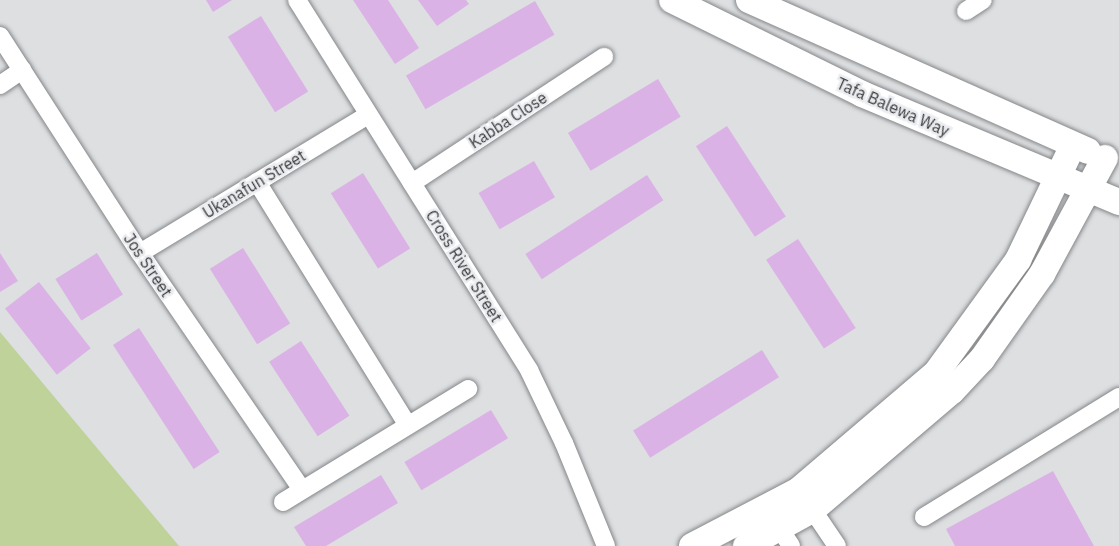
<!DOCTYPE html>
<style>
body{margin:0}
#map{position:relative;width:1119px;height:546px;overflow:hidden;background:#dddfe1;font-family:"IBM Plex Sans",sans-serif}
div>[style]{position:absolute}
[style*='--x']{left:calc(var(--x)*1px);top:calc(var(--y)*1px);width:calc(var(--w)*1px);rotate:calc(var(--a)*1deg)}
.green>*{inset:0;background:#bed299}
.building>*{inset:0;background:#dbb2e5;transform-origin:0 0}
.roads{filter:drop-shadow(0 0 2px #848688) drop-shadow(0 0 2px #848688)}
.street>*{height:18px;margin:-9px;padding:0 9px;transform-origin:9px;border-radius:9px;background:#fff}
.secondary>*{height:26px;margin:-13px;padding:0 13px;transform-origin:13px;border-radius:13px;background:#fff}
span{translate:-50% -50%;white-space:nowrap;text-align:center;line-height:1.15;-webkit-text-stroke:5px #eaecef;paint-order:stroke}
.street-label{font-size:16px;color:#393a3b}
</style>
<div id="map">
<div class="green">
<div style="clip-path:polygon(0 332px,179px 546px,0 546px)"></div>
</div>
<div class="building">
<div style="clip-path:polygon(206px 0,232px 0,213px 12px)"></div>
<div style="clip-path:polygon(353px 0,388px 0,419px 48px,395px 64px)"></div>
<div style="clip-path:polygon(418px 0,466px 0,469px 4px,437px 26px)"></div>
<div style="left:535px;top:1px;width:39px;height:149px;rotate:60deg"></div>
<div style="left:261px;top:16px;width:89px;height:39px;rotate:58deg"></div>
<div style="left:658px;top:79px;width:44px;height:105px;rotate:59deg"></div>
<div style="left:727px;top:126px;width:108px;height:37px;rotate:57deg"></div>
<div style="left:534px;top:161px;width:42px;height:64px;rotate:60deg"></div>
<div style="left:363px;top:173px;width:89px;height:38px;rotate:58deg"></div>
<div style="left:647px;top:175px;width:30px;height:145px;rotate:57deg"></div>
<div style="left:798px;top:239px;width:106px;height:38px;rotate:57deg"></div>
<div style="left:243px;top:248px;width:89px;height:39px;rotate:58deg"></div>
<div style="clip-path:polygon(0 253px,18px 281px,0 292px)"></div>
<div style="left:97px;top:253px;width:49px;height:49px;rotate:58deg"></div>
<div style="left:39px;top:282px;width:84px;height:43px;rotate:52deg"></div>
<div style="left:139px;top:328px;width:148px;height:31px;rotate:57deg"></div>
<div style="left:301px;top:341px;width:89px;height:38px;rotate:57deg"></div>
<div style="left:762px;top:350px;width:32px;height:152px;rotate:58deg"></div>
<div style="left:491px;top:410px;width:33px;height:101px;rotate:59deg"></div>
<div style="clip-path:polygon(1053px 471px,1094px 546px,955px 546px,946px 529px)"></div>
<div style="clip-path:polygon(381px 475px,398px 503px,326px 546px,306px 546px,294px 527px)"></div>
</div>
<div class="roads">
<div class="street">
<div style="--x:297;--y:0;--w:437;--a:57.9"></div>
<div style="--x:529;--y:370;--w:81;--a:64.4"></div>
<div style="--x:564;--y:443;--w:111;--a:67.8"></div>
<div style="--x:966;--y:11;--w:20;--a:-33"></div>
<div style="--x:0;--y:36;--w:258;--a:57.2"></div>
<div style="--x:140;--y:253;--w:287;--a:55.6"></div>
<div style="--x:0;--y:85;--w:27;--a:-34"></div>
<div style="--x:257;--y:182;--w:285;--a:58.2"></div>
<div style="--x:412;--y:183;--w:230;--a:-33.3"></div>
<div style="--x:140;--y:253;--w:267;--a:-31.2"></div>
<div style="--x:806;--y:500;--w:55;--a:56"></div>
<div style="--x:283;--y:502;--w:217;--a:-31.4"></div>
<div style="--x:924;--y:517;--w:229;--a:-31.6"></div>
<div style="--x:773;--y:519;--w:32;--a:56"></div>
</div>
<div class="secondary">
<div style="--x:672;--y:0;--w:212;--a:26.3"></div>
<div style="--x:862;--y:94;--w:279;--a:22.8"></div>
<div style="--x:749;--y:0;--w:371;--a:24"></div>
<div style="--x:692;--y:546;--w:121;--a:-27.6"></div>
<div style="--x:799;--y:490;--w:180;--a:-40.5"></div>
<div style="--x:936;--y:373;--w:140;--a:-54"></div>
<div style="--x:1018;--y:260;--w:127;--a:-64.4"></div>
<div style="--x:746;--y:546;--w:75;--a:-28.6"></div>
<div style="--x:812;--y:510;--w:184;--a:-40.4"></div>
<div style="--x:952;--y:391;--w:44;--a:-46.8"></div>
<div style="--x:982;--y:359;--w:104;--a:-54.8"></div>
<div style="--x:1042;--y:274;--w:132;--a:-61.5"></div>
</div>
</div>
<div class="street-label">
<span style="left:893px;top:107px;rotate:24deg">Tafa Balewa Way</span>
<span style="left:508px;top:120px;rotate:-33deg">Kabba Close</span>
<span style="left:254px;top:184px;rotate:-31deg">Ukanafun Street</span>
<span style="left:148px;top:265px;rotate:56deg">Jos Street</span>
<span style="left:464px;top:266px;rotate:58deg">Cross River Street</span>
</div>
</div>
